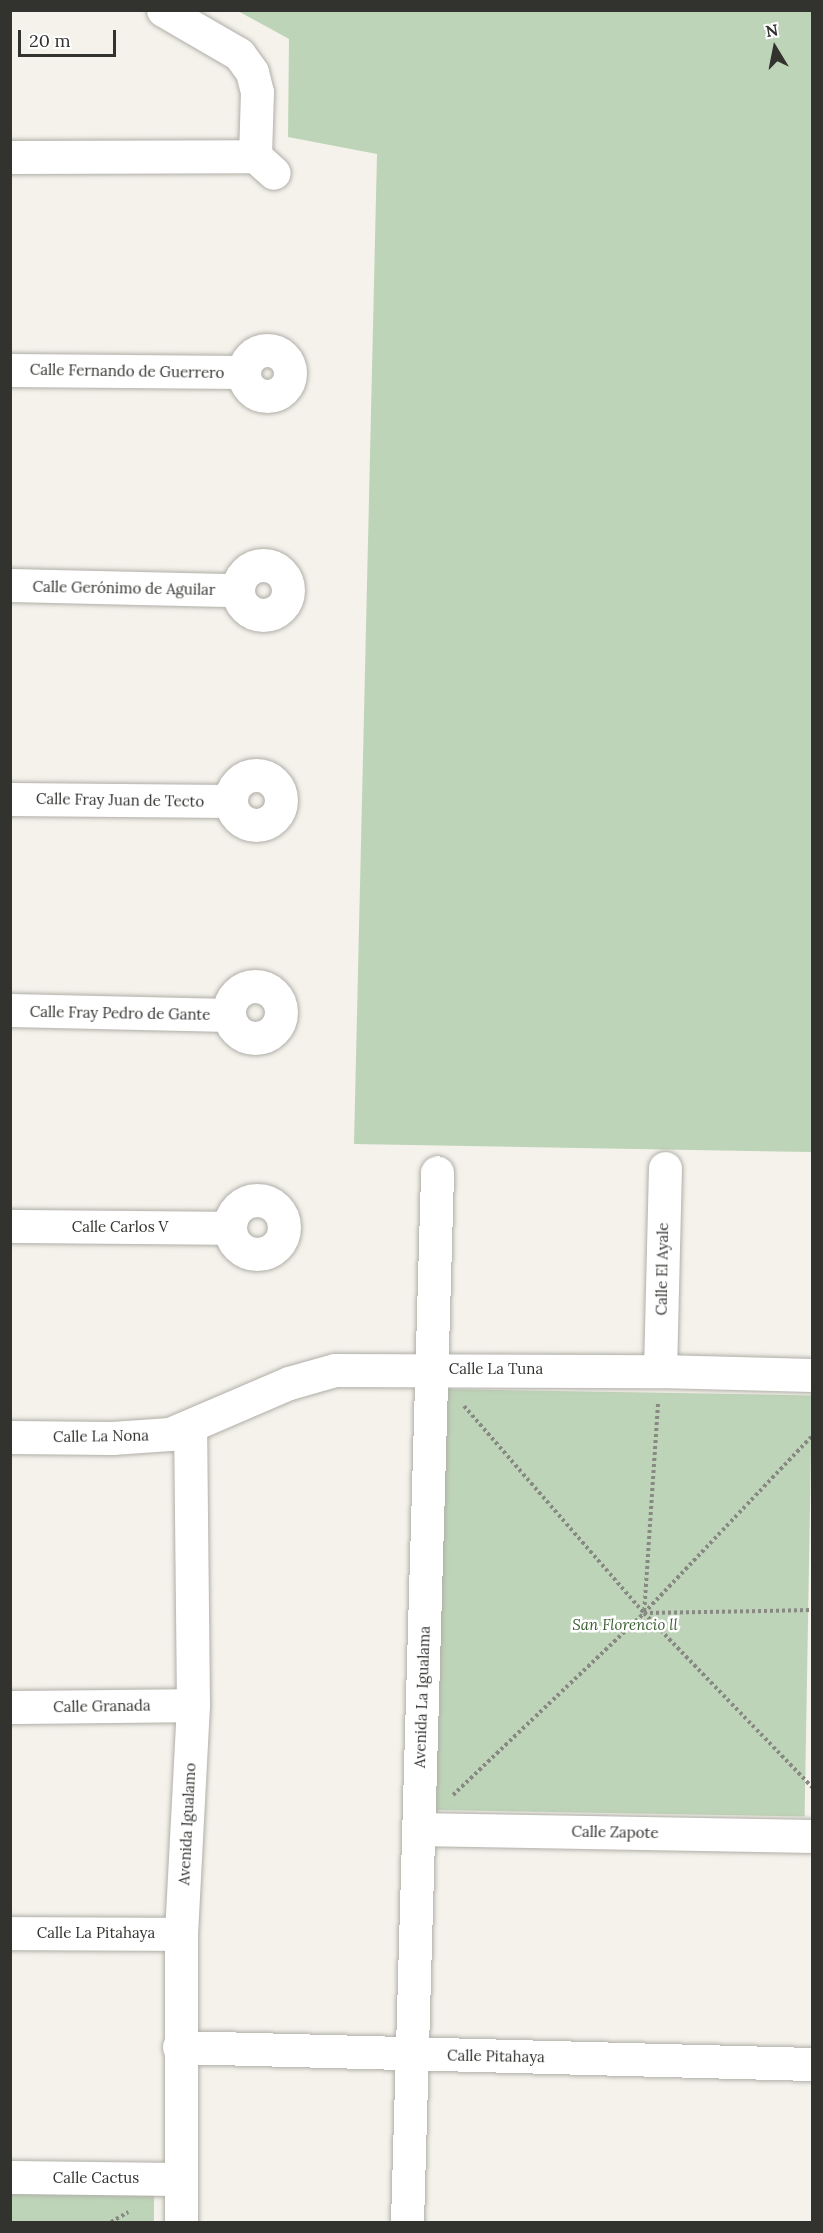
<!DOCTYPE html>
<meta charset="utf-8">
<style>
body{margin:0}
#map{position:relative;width:823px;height:2233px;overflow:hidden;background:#f4f2eb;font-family:Lora,serif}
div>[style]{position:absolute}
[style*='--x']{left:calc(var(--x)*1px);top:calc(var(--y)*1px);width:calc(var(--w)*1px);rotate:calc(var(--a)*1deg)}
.green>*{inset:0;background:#bed4b8;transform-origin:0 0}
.path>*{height:4px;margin-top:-2px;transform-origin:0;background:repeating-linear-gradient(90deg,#898984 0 3px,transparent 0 6px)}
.roads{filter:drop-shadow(0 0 2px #b0aea8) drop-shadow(0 0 2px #b0aea8)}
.street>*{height:33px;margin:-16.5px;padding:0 16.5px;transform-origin:16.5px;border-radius:16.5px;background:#fff}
.street>.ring{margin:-16.5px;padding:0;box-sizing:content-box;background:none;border:33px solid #fff;border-radius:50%}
span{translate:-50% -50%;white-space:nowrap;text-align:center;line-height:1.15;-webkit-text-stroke:5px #fff;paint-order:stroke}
.street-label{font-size:15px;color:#32322f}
.park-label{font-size:15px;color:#395f2e;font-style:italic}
.frame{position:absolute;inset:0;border:12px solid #32322f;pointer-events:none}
.north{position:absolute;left:745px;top:18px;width:60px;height:60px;-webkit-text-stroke:4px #fff;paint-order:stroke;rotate:350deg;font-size:16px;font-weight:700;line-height:24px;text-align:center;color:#32322f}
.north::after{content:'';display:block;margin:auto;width:21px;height:27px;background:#32322f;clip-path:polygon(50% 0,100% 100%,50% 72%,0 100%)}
.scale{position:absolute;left:18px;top:30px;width:98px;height:27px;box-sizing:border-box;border:3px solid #32322f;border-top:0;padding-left:8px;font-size:18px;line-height:21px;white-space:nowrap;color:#32322f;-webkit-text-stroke:4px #fff;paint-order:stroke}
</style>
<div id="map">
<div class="green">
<div style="clip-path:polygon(238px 11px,812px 11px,812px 1152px,354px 1144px,377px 154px,288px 137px,289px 39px)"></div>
<div style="left:443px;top:1389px;width:369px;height:421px;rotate:1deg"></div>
<div style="left:154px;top:2185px;width:37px;height:144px;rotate:90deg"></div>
</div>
<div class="path">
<div style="--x:658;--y:1404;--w:209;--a:93.8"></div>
<div style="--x:644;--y:1613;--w:168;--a:-1"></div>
<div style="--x:464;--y:1406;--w:274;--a:49"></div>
<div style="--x:644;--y:1613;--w:242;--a:46"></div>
<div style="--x:453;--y:1795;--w:264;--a:-43.6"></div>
<div style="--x:644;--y:1613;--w:244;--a:-46.5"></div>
<div style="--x:111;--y:2222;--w:20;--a:-30"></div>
</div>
<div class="roads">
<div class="street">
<div style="--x:163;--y:10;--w:88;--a:30.1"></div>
<div style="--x:239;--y:54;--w:22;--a:54"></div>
<div style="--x:252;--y:72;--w:21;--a:76"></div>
<div style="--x:257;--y:92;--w:64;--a:91.8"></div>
<div style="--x:10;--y:157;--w:245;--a:-0.2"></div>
<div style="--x:255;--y:156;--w:25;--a:42"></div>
<div class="ring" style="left:244px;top:350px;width:13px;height:13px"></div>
<div style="--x:10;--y:370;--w:233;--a:0.5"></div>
<div class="ring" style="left:238px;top:565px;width:17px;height:17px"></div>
<div style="--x:10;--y:585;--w:227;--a:1.3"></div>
<div class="ring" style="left:231px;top:775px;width:17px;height:17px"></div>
<div style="--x:10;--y:799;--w:220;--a:0.5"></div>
<div class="ring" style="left:229px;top:986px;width:19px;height:19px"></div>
<div style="--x:10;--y:1010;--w:219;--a:1.3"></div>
<div class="ring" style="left:230px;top:1200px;width:21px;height:21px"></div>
<div style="--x:10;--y:1226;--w:220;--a:0.5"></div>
<div style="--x:660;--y:1371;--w:203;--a:-88.6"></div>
<div style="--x:10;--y:1437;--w:102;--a:0.6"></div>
<div style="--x:112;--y:1438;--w:58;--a:-3.9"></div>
<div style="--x:170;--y:1434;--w:129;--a:-23.2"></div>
<div style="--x:289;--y:1383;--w:48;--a:-15.8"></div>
<div style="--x:335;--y:1370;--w:325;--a:0.2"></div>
<div style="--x:660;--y:1371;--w:152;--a:1.5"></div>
<div style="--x:10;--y:1707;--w:183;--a:-0.6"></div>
<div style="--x:418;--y:1829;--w:394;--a:1"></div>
<div style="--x:10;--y:1933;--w:171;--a:0.3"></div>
<div style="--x:179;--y:2047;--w:633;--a:1.54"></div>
<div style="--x:10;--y:2177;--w:171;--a:0.7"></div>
<div style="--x:181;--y:2222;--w:288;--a:-90"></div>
<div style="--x:181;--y:1934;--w:229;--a:-87"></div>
<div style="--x:193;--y:1705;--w:279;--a:-90.6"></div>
<div style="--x:407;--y:2222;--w:1050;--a:-88.36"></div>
</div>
</div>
<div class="street-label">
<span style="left:127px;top:371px;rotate:1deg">Calle Fernando de Guerrero</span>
<span style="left:124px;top:588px;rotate:1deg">Calle Gerónimo de Aguilar</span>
<span style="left:120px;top:800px;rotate:1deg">Calle Fray Juan de Tecto</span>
<span style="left:120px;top:1013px;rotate:1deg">Calle Fray Pedro de Gante</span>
<span style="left:120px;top:1227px">Calle Carlos V</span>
<span style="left:662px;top:1269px;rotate:-89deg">Calle El Ayale</span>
<span style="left:496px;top:1369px">Calle La Tuna</span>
<span style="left:101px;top:1436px;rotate:-1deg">Calle La Nona</span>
<span style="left:422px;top:1697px;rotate:-88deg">Avenida La Igualama</span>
<span style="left:102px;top:1706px;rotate:-1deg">Calle Granada</span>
<span style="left:187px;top:1824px;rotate:-87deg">Avenida Igualamo</span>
<span style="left:615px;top:1832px;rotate:1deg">Calle Zapote</span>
<span style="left:96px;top:1933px">Calle La Pitahaya</span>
<span style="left:496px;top:2056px;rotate:1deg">Calle Pitahaya</span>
<span style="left:96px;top:2178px">Calle Cactus</span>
</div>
<div class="park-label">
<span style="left:625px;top:1625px">San Florencio ll</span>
</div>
<div class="frame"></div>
<div class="north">N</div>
<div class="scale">20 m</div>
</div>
